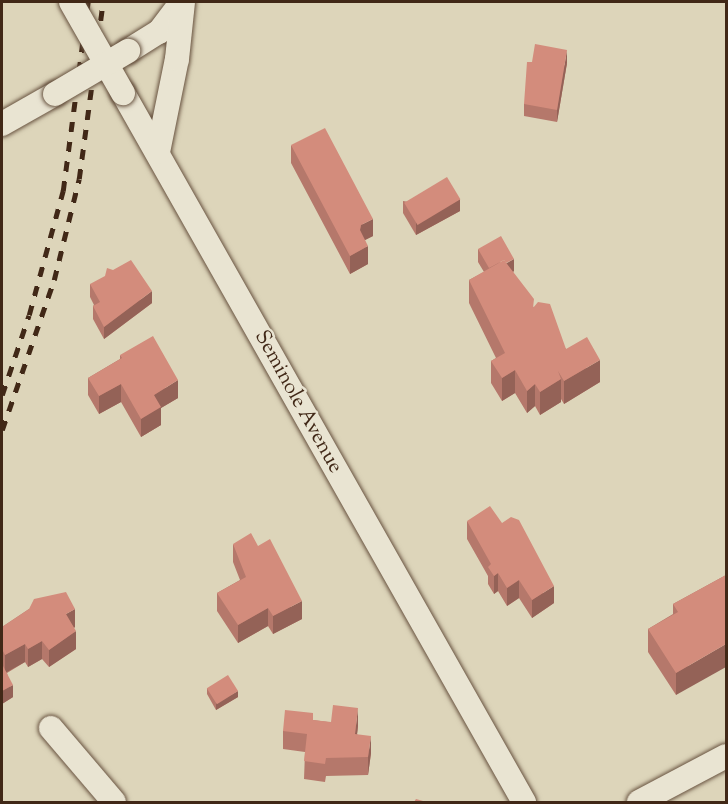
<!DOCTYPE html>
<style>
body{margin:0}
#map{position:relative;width:728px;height:804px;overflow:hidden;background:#ddd5ba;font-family:"Sorts Mill Goudy",serif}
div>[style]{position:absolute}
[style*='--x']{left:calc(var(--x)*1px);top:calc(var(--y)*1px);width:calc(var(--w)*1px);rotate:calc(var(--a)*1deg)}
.roads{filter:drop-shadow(0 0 2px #685340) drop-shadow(0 0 2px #685340)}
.minor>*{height:24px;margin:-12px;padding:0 12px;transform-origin:12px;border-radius:12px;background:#e9e4d2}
.rail>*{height:4.5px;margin-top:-2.25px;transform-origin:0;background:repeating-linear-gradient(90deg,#412817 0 10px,transparent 0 20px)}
.bridges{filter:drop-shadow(0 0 2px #685340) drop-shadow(0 0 2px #685340)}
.minor-bridge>*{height:24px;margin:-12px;padding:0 12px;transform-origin:12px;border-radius:12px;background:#e9e4d2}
.wall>*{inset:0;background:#b5786b}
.shaded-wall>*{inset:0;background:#946257}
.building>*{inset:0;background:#d38c7c;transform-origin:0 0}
span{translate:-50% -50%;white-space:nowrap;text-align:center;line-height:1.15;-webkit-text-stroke:5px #e9e4d2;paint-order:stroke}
.street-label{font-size:21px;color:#412817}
.frame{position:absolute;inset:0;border:3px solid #412817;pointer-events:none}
</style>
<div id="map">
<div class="roads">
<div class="minor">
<div style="--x:128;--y:51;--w:36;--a:-32"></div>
<div style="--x:159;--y:32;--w:38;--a:-53"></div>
<div style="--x:123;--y:93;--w:815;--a:60.51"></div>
<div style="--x:2;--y:124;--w:61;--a:-29.5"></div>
<div style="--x:158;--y:152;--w:95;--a:-78.5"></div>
<div style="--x:177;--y:59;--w:57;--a:-84"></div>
<div style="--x:51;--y:728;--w:97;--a:49.6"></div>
<div style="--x:639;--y:802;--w:98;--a:-27.9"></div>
</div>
</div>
<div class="rail">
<div style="--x:2;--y:395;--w:84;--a:-71.4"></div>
<div style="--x:29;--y:315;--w:129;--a:-74.7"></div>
<div style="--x:63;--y:191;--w:191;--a:-82.5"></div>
<div style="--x:2;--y:430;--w:159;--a:-70.9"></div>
<div style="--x:54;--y:280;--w:104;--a:-76.1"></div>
<div style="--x:79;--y:179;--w:179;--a:-82.3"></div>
</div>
<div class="bridges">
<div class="minor-bridge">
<div style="--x:71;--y:2;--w:105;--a:60.3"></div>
<div style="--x:55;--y:94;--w:85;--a:-30.5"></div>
</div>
</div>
<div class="wall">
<div style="clip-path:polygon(567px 63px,557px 122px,524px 116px,524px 104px)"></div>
<div style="clip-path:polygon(291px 145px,373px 236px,365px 240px,368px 264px,350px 274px,291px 163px)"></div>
<div style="clip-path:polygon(403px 201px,460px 211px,416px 235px,403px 213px)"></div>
<div style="clip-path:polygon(478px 249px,514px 271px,513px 272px,534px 308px,566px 349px,600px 382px,564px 404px,561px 399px,561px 402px,540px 415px,535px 406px,527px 413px,515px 393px,502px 401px,491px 383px,491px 361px,496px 358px,469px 303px,469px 280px,484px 272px,478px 262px)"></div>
<div style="clip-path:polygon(90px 284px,152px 303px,104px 339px,93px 319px,93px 306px,94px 305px,90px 297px)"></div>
<div style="clip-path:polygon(120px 355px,178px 398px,161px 408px,161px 425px,141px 437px,121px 402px,99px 414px,88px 395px,88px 378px,120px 359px)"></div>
<div style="clip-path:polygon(467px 521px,554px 603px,532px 618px,519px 598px,507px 606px,498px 591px,494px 594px,488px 584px,488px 576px,467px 539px)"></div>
<div style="clip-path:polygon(233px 544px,302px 619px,273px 634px,268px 626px,238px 643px,217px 611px,217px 593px,240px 580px,233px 562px)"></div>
<div style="clip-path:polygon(726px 575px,676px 695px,648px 652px,648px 629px,673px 614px,673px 604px)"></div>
<div style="clip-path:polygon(29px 609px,75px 627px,74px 628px,76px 649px,49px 667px,42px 659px,28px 667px,25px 662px,7px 673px,13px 697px,2px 704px,2px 627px)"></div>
<div style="clip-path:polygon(207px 688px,238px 697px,216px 710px,207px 694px)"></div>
<div style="clip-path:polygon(313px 720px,358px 726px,357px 734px,371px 753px,368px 775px,326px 776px,325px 782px,304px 779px,305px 752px,283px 749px,283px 731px)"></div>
</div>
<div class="shaded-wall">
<div style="clip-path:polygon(567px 50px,567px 63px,557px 122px,557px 110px)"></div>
<div style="clip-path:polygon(460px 199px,460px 211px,416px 235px,416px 223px)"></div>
<div style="clip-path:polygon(373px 219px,373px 236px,361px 242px,360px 230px,361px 225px)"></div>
<div style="clip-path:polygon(368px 246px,368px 264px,350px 274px,350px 256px)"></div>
<div style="clip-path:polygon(514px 259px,514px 271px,491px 285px,491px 272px)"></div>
<div style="clip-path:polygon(152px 291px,152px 303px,104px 339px,104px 327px)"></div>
<div style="clip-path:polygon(600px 360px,600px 382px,564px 404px,564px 381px)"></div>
<div style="clip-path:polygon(515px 370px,515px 393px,502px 401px,502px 378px)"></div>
<div style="clip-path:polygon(561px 379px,561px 402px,540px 415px,540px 392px)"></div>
<div style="clip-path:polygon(178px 380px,178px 398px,161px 408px,161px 425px,141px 437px,141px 419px,154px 395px)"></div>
<div style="clip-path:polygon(121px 384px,121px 402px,99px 414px,99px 396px)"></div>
<div style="clip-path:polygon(535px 384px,535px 406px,527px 413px,527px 391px)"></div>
<div style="clip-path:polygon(498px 573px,498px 591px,494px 594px,494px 576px)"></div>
<div style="clip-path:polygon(519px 580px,519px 598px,507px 606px,507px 588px)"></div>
<div style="clip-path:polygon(554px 586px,554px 603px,532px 618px,532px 600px)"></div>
<div style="clip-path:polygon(302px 601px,302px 619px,273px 634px,273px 616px)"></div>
<div style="clip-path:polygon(268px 608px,268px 626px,238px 643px,238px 625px)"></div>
<div style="clip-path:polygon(75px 609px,75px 627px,66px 632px,66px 614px)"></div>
<div style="clip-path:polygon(76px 631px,76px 649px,49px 667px,49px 650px)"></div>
<div style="clip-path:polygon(42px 641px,42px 659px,28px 667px,28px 649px)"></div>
<div style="clip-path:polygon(25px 644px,25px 662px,5px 673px,5px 655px)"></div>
<div style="clip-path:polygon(726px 644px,726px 667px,676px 695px,676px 673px)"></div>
<div style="clip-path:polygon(13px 685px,13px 697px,2px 704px,2px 691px)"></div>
<div style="clip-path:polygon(238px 691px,238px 697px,216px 710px,216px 703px)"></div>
<div style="clip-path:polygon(358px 708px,358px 726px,355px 752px,355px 734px)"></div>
<div style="clip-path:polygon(371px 736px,371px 753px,368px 775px,368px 757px)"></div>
</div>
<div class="building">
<div style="clip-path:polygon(535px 44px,567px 50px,557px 110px,524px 104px,527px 62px,532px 62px)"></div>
<div style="clip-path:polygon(325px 128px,373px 219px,361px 225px,360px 230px,368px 246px,350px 256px,291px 145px)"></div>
<div style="left:447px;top:177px;width:26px;height:50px;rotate:59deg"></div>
<div style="clip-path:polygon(501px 236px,514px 259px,506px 263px,504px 260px,489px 268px,478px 249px)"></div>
<div style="clip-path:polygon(131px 260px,152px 291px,104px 327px,93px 306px,100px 302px,90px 284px,105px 276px,107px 268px,113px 270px)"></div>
<div style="clip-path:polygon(504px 260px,534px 299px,533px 308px,538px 302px,550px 304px,566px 349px,587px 337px,600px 360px,564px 381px,558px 371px,561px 379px,540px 392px,535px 384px,527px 391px,515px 370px,502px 378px,491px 361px,505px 353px,469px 280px)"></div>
<div style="clip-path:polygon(153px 336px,178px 380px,154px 395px,161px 407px,141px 419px,121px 384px,99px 396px,88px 378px,122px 358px,120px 355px)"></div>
<div style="clip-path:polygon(490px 506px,502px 523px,511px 517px,519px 520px,554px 586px,532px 600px,519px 580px,507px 588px,498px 573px,494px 576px,488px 567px,491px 564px,467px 521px)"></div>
<div style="clip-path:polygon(251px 533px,258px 546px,270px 539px,302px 601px,273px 616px,268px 608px,238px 625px,217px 593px,246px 577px,233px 544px)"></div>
<div style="clip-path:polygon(726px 575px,726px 644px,676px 673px,648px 629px,678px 612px,673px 604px)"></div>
<div style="clip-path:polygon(66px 592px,75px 609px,66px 614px,76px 631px,49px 650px,42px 641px,28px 649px,25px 644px,5px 655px,2px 649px,2px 627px,29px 609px,34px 599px)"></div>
<div style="clip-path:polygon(2px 664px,13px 685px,2px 691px)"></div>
<div style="left:228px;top:675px;width:19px;height:25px;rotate:58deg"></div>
<div style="clip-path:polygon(333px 705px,358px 708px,355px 734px,371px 736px,368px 757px,326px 758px,325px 764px,304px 761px,307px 734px,283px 731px,285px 710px,313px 713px,313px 720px,331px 722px)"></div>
<div style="clip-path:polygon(416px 799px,423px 801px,423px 802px,414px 802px)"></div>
</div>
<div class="street-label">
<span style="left:298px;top:402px;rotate:61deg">Seminole Avenue</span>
</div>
<div class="frame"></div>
</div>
